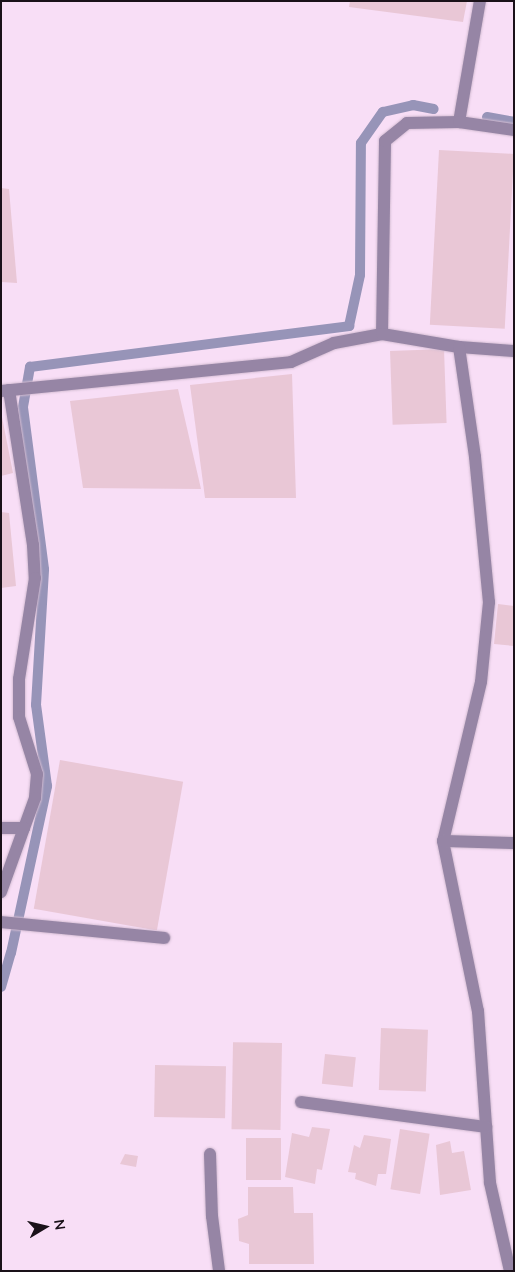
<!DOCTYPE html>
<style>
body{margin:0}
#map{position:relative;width:515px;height:1272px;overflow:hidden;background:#f8def6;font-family:Mulish,sans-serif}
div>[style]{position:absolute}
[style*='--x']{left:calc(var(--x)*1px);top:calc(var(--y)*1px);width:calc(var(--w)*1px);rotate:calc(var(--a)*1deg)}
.stream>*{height:10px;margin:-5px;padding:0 5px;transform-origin:5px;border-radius:5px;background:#9794b8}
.building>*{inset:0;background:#e9c7d6;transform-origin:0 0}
.roads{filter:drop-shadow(0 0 1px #d4bdd3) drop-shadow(0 0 1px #d4bdd3)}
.street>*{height:12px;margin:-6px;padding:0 6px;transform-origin:6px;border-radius:6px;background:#9685a5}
span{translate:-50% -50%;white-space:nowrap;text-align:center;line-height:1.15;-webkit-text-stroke:4px #f8def6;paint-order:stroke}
.frame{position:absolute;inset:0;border:2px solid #1a1119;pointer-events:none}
.north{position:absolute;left:20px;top:1202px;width:50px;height:50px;-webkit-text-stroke:4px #f8def6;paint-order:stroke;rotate:81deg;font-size:14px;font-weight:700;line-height:20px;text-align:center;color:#1a1119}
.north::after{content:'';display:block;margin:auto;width:18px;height:22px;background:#1a1119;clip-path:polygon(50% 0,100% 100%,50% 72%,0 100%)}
</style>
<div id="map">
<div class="stream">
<div style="--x:487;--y:117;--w:27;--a:10"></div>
<div style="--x:1;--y:987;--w:35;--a:-74"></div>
<div style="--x:11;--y:953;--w:171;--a:-77.8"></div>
<div style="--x:47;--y:786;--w:82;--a:-97.7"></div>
<div style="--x:36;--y:705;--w:136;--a:-86.6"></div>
<div style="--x:44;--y:569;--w:163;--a:-97.4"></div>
<div style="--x:23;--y:407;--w:41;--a:-80.1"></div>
<div style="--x:30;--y:367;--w:322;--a:-7.3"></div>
<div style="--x:349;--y:326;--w:52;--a:-77.8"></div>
<div style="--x:360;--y:275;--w:132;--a:-89.6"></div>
<div style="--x:361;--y:143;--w:38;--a:-55"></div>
<div style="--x:383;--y:112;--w:31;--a:-13"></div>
<div style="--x:413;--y:105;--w:21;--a:11"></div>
</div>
<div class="building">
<div style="clip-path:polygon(350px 1px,467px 1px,463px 22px,349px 7px)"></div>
<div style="left:439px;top:150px;width:75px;height:175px;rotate:3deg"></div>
<div style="clip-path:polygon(1px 188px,9px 189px,17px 283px,1px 282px)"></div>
<div style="left:444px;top:349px;width:74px;height:54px;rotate:88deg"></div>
<div style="clip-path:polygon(292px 374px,296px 498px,205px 498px,190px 385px)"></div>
<div style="clip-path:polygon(178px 389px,201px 489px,83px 488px,70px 401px)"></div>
<div style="clip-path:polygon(1px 412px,13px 473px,1px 476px)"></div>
<div style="clip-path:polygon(1px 512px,9px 513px,16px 586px,1px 588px)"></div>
<div style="clip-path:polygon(498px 604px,514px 606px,514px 646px,494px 644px)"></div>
<div style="left:60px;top:760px;width:125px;height:151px;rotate:10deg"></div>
<div style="left:381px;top:1028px;width:47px;height:62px;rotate:2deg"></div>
<div style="left:282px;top:1043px;width:87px;height:49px;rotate:91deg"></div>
<div style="left:325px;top:1054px;width:31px;height:30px;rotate:6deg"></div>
<div style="left:155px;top:1065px;width:71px;height:52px;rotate:1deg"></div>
<div style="clip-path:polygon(312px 1127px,330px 1129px,322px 1170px,317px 1169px,315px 1184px,285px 1177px,292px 1133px,309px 1137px)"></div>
<div style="left:400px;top:1129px;width:30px;height:61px;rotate:9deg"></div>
<div style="clip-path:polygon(364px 1135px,391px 1139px,386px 1174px,378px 1174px,376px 1186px,355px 1179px,356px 1173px,348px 1172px,354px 1145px,360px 1148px)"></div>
<div style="left:281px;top:1138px;width:42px;height:35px;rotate:90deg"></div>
<div style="clip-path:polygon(450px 1141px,452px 1153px,464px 1151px,471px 1190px,440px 1195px,436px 1145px)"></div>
<div style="clip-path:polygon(125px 1154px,138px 1156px,136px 1167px,120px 1164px)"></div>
<div style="clip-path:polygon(248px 1187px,293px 1187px,294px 1213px,313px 1213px,314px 1264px,249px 1264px,249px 1244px,239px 1241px,238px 1219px,248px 1215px)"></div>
</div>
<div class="roads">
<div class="street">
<div style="--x:459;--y:122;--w:123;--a:-80.2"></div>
<div style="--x:382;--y:334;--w:193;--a:-89.1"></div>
<div style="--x:385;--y:141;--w:28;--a:-39"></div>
<div style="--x:407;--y:123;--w:52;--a:-1.1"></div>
<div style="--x:459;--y:122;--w:56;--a:8.3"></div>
<div style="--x:459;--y:347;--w:55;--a:4.2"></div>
<div style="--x:9;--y:390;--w:157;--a:81.2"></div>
<div style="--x:33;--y:545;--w:33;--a:87"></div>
<div style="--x:35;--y:578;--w:102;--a:99"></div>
<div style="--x:19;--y:679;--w:38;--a:90"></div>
<div style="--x:19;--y:717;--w:60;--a:72.5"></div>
<div style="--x:37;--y:774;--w:24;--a:95"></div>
<div style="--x:35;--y:798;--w:32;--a:110"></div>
<div style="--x:1;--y:391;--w:291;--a:-5.7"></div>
<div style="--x:291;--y:362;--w:47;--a:-23.8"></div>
<div style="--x:334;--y:343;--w:49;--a:-10.6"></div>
<div style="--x:382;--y:334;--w:78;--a:9.6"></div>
<div style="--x:459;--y:347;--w:111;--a:81.7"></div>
<div style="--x:475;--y:457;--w:146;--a:84.5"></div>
<div style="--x:489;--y:602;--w:80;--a:95.7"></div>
<div style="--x:481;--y:682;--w:163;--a:103.4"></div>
<div style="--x:443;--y:841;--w:174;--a:78.4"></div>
<div style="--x:478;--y:1011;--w:172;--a:86"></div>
<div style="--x:490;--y:1183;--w:90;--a:77.2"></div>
<div style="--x:1;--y:828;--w:23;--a:0"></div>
<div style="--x:24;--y:828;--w:68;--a:109.8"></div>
<div style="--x:443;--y:841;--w:71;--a:1.6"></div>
<div style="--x:1;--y:922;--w:164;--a:5.6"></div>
<div style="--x:301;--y:1102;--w:187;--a:7.7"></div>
<div style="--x:210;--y:1154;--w:62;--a:88.2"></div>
<div style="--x:212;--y:1216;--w:55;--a:82.7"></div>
</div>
</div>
<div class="frame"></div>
<div class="north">N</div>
</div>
